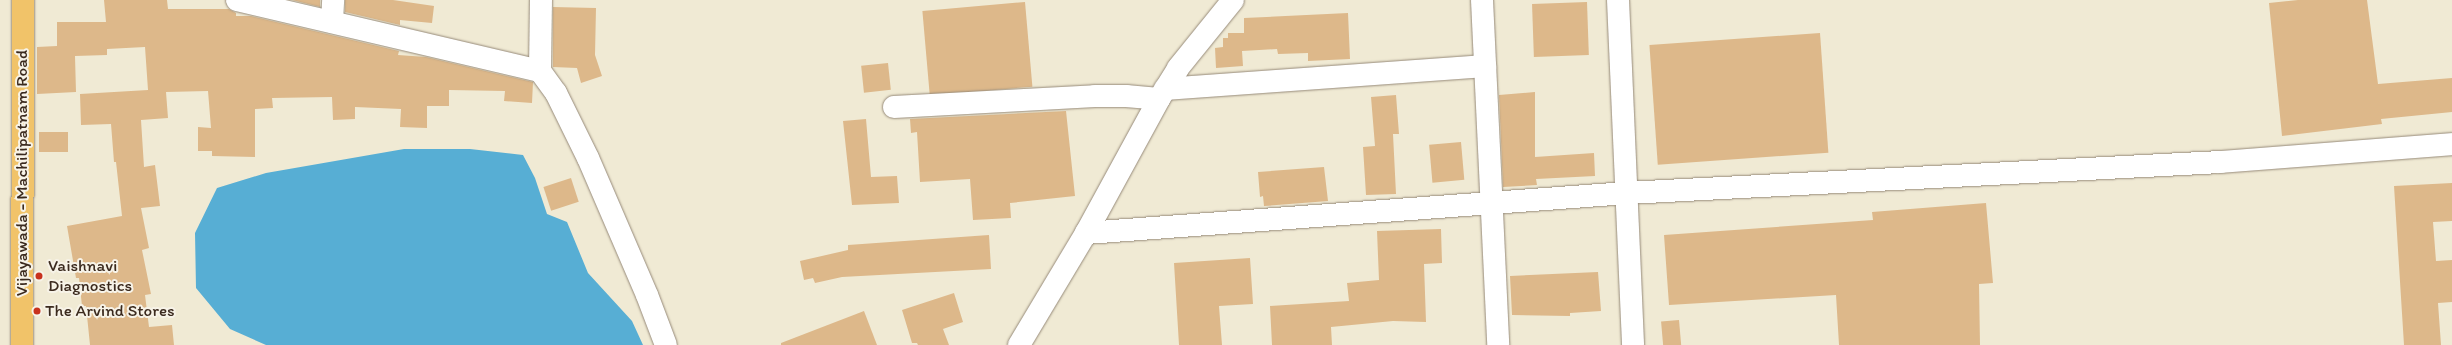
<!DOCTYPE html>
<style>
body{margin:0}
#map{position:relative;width:2452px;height:345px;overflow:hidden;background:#f0ead4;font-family:Itim,sans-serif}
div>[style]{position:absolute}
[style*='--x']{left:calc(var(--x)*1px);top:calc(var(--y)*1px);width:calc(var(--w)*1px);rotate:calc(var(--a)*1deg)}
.water>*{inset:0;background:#57aed4}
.building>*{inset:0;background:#ddb88a;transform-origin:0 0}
.roads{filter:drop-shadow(0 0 1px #968a79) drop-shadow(0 0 1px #968a79)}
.minor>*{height:22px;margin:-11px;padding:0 11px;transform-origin:11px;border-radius:11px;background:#fff}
.highway>*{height:22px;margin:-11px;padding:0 11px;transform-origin:11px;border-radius:11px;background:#f1c369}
.dots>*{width:11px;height:11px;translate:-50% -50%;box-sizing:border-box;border:2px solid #f7f3e8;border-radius:50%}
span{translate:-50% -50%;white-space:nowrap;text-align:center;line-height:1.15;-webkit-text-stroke:4px #f7f3e8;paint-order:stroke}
.street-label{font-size:17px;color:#3b2a1e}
.poi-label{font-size:17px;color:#3b2a1e}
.left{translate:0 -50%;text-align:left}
</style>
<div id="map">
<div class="water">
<div style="clip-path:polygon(404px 149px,470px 149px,523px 155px,535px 178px,547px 214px,567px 222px,588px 273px,632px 321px,643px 345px,266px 345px,230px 329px,196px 288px,195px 233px,217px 188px,266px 173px)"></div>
</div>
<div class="building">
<div style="clip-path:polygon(104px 0,167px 0,168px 9px,229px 9px,236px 13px,236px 16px,251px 16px,399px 51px,398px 55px,426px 57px,533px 82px,532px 103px,504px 101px,505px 91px,449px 90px,449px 106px,427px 106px,427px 128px,400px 127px,401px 109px,355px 107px,355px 119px,333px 120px,332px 97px,272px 98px,273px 108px,255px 109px,255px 157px,212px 156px,212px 151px,198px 151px,198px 127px,211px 128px,208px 91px,166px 92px,168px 118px,141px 120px,144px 167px,155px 165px,160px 206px,141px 208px,149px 248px,142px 250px,151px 294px,145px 295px,149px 327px,172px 325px,174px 345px,90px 345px,86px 306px,82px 306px,79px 278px,76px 278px,67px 226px,122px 216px,116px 162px,114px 162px,111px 124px,81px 125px,80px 94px,148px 90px,145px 47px,107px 49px,107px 55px,75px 56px,76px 92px,37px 94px,37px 47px,57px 46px,57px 22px,106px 22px)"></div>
<div style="clip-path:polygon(292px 0,320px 0,320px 7px)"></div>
<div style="clip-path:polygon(345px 0,393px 0,434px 6px,432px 23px,400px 20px,400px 25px,345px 12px)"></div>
<div style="clip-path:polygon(2298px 0,2367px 0,2378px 84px,2452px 78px,2452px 112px,2381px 119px,2382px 124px,2282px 136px,2269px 3px)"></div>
<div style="left:1025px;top:2px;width:85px;height:103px;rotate:85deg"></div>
<div style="left:1587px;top:2px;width:53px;height:55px;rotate:88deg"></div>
<div style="clip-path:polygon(553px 7px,596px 8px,595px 55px,602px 76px,581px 83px,577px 68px,553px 67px)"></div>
<div style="clip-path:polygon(1348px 13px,1350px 59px,1308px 61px,1308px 53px,1278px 54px,1277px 49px,1242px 51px,1243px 66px,1216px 68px,1215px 48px,1223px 47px,1223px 38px,1228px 38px,1228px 33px,1244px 33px,1244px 18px)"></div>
<div style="left:1820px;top:33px;width:120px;height:171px;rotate:86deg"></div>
<div style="left:888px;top:63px;width:27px;height:27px;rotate:84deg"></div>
<div style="clip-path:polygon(1535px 92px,1535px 157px,1594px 153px,1595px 176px,1536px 179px,1537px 185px,1503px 187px,1499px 95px)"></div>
<div style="clip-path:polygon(1396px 95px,1399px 134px,1393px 134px,1396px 194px,1366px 195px,1363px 147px,1375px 146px,1371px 97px)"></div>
<div style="clip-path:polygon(1066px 111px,1075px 196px,1010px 203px,1011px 218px,973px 220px,970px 179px,920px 182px,917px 132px,911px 133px,910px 119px)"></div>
<div style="clip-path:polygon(866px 119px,871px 177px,897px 176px,899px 203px,852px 205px,843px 121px)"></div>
<div style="left:68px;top:132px;width:20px;height:29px;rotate:90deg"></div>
<div style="left:1461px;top:142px;width:38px;height:32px;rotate:85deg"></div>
<div style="clip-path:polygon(1324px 167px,1328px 201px,1264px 206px,1263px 196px,1260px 197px,1258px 172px)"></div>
<div style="left:571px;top:178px;width:25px;height:29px;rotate:72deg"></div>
<div style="clip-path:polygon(2452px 183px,2452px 221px,2433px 222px,2436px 261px,2452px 260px,2452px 302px,2438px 303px,2441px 345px,2404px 345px,2394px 186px)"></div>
<div style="clip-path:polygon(1986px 203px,1993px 283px,1979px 284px,1980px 345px,1839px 345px,1836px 295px,1669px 305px,1664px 235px,1873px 220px,1872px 212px)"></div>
<div style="clip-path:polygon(1441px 229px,1442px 263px,1424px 264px,1426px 322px,1393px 321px,1331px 327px,1332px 345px,1272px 345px,1270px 306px,1349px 301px,1347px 283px,1379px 280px,1377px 231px)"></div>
<div style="clip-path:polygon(989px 235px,991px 269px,842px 277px,815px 283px,813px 278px,804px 280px,800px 261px,848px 250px,848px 245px)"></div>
<div style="clip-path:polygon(1250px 258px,1253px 304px,1219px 306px,1222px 345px,1179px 345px,1174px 263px)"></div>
<div style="clip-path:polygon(1598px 272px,1601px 311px,1570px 313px,1570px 316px,1512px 315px,1510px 276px)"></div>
<div style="clip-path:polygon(954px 293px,963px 322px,943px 329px,949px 345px,918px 345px,917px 343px,912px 343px,902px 310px)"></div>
<div style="clip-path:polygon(864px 311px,877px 345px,781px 345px,781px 343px)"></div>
<div style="left:1679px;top:320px;width:25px;height:18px;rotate:85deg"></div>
</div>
<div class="roads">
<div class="minor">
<div style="--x:237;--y:0;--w:311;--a:13.2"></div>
<div style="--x:540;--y:71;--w:27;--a:54"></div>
<div style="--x:556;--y:93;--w:72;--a:63.8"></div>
<div style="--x:588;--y:158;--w:149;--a:66.7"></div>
<div style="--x:647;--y:295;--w:53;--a:69.2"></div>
<div style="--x:1482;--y:0;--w:345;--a:87.3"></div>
<div style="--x:1618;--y:0;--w:345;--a:87.5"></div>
<div style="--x:332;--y:22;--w:22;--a:-87"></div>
<div style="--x:540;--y:71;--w:71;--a:-89.2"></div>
<div style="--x:1165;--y:89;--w:321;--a:-4.1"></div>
<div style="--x:894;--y:107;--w:201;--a:-3.1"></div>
<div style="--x:1095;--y:96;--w:31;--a:0"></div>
<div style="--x:1126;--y:96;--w:33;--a:5"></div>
<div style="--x:1086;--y:233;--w:542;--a:-4.23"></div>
<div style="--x:1627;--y:193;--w:594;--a:-2.99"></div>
<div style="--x:2220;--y:162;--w:233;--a:-4.4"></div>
<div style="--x:1019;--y:345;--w:131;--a:-59.1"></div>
<div style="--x:1086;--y:233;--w:153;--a:-61.4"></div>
<div style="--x:1159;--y:99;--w:36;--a:-58"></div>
<div style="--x:1178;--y:68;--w:87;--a:-51"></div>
</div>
<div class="highway">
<div style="--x:22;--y:345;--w:345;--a:-89.8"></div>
</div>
</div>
<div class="dots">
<div style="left:39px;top:276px;background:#c8321e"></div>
<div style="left:37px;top:311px;background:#c8321e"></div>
</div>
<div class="street-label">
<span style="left:22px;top:173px;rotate:-90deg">Vijayawada - Machilipatnam Road</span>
</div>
<div class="poi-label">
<span class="left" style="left:48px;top:276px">Vaishnavi<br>Diagnostics</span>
<span class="left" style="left:45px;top:311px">The Arvind Stores</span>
</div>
</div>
